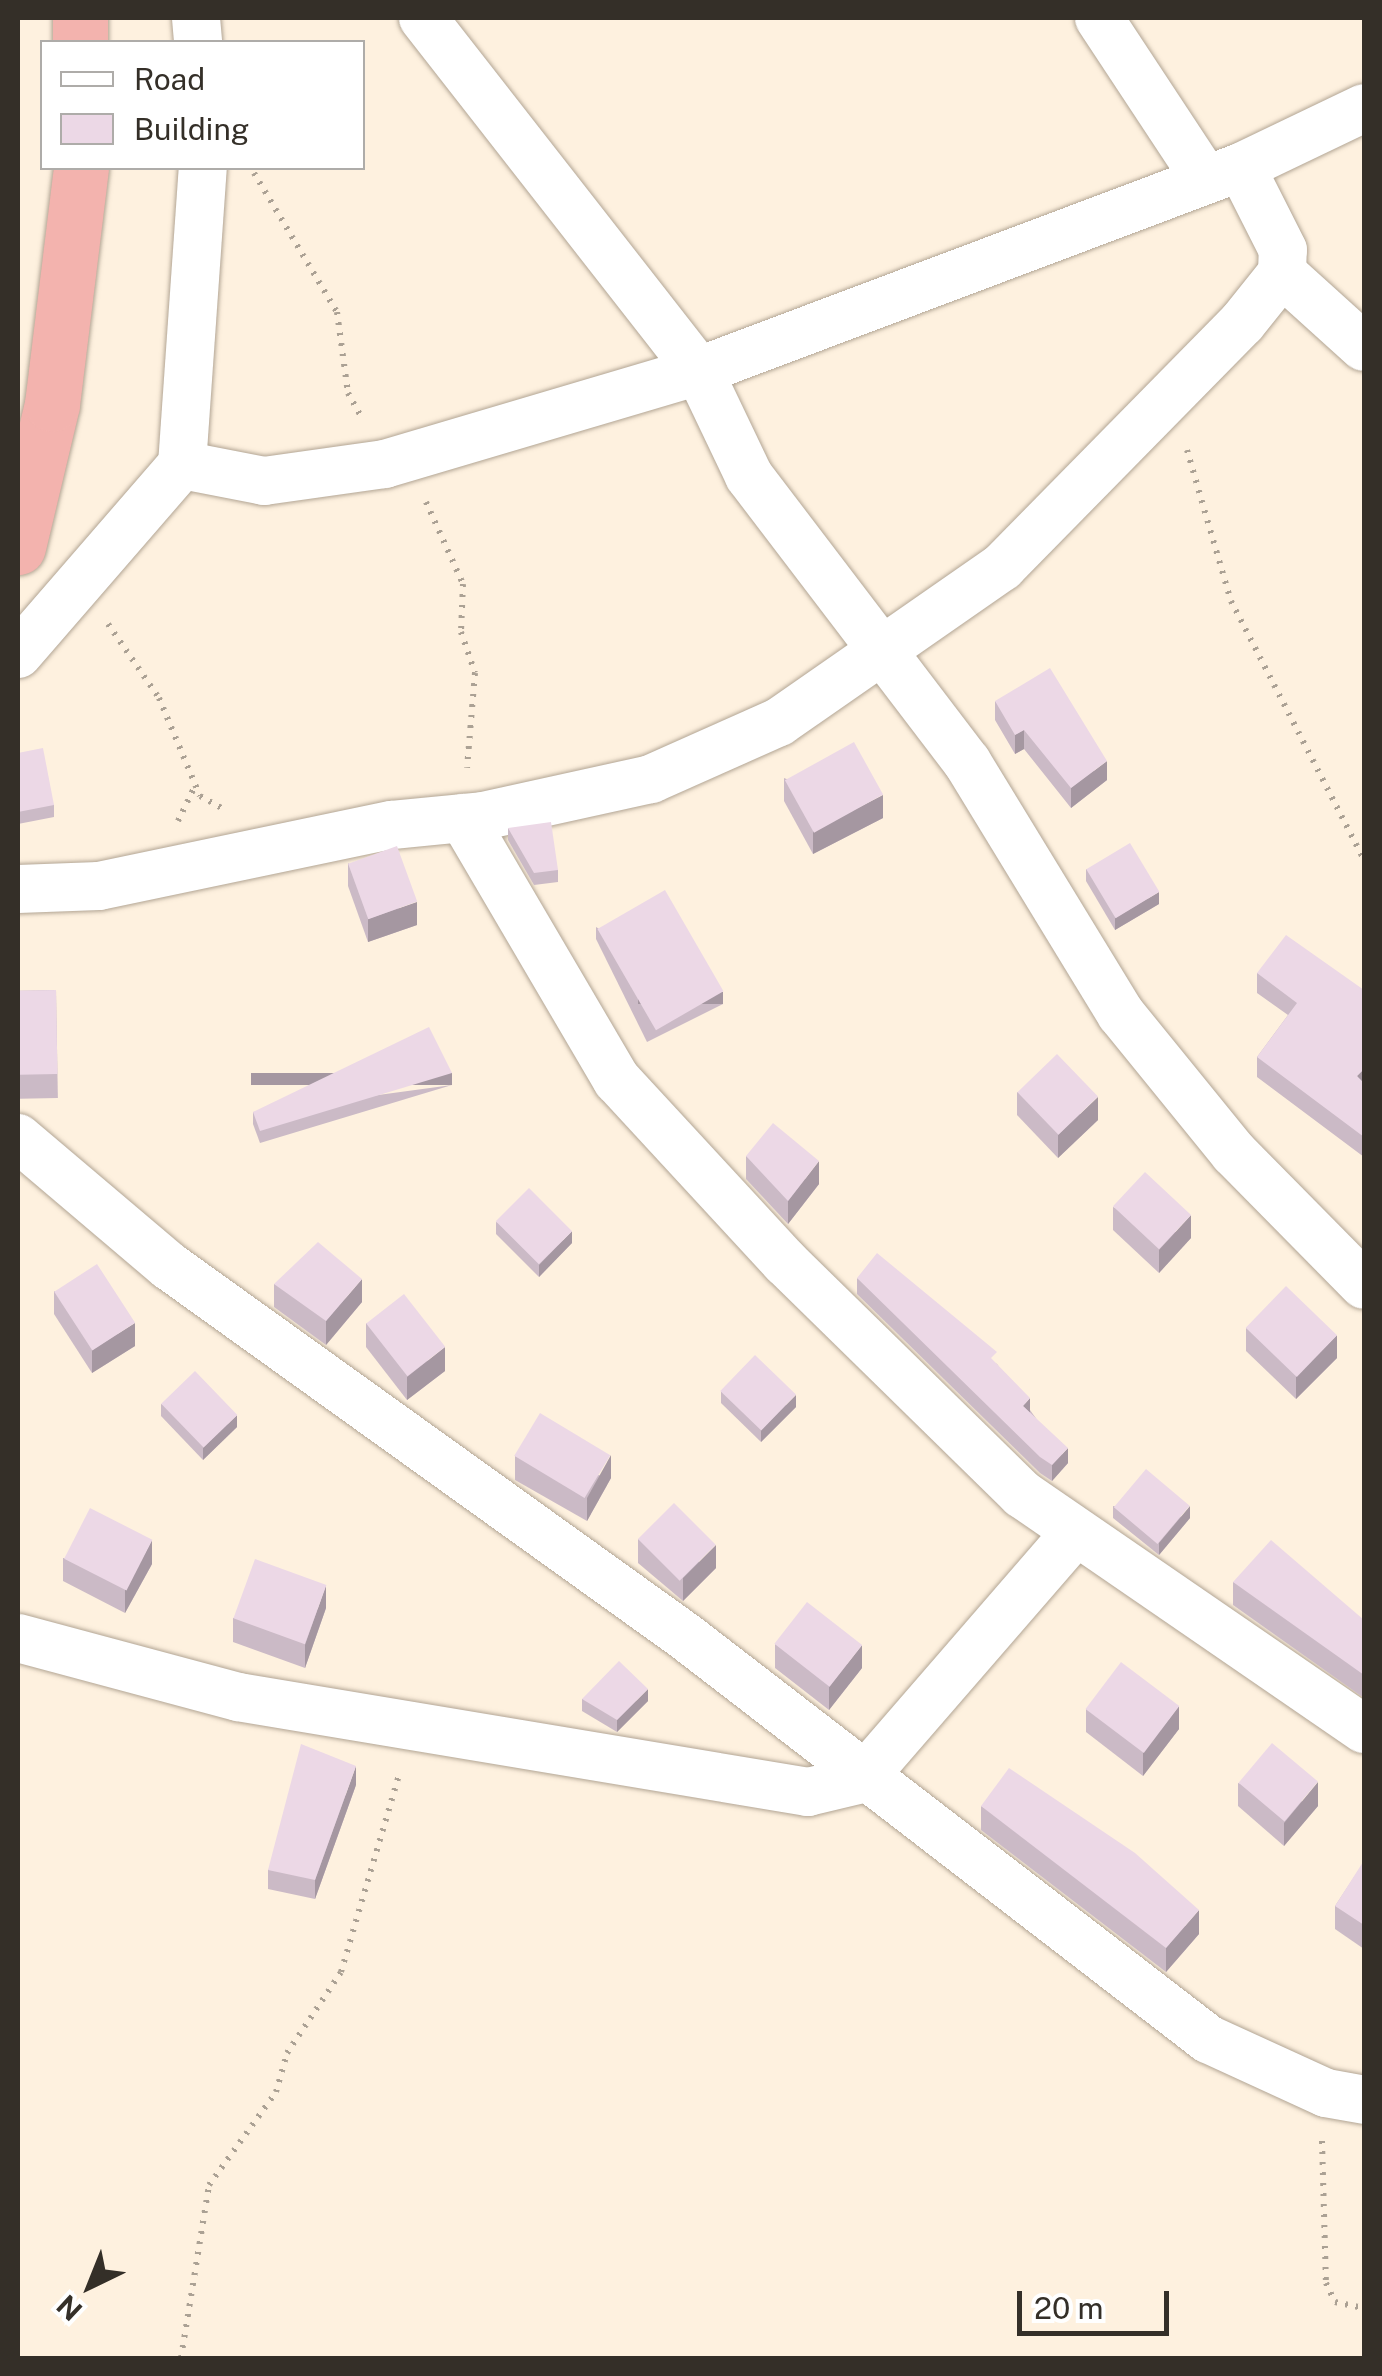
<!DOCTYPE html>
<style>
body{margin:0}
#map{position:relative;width:1382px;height:2376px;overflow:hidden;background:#fef1df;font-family:"Public Sans",sans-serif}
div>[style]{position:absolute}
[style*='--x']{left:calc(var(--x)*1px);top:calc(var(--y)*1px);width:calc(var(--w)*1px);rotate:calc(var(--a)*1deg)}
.path>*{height:6px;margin-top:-3px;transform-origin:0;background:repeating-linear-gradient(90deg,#aba194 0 2.5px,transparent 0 10.5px)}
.roads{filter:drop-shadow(0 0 2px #b2a594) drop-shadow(0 0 2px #b2a594)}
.minor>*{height:48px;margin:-24px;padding:0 24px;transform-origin:24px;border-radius:24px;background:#fff}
.trunk>*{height:55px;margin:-27.5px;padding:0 27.5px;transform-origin:27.5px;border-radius:27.5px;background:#f3b3ae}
.wall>*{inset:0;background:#cbbac6;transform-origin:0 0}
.shaded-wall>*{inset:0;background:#a597a1;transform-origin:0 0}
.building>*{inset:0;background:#ecd8e6;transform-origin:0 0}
span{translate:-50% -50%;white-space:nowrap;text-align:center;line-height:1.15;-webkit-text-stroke:8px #fff;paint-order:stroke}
.frame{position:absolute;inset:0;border:20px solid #342f28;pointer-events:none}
.legend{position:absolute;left:40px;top:40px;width:325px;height:130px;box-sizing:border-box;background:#fff;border:2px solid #aeaca9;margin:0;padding:12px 18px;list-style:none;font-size:30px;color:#342f28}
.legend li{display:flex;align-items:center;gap:20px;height:50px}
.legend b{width:50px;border:2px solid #aeaca9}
.north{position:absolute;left:40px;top:2236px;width:100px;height:100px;-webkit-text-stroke:8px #fff;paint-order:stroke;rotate:223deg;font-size:28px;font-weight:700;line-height:40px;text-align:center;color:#342f28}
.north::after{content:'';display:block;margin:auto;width:35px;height:45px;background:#342f28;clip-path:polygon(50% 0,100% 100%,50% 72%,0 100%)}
.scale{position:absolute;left:1017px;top:2291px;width:152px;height:45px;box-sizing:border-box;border:5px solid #342f28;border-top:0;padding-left:12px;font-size:30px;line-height:35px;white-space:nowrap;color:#342f28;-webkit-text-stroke:8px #fff;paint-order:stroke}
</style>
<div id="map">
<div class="path">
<div style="--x:254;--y:173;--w:162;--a:59.2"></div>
<div style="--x:337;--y:312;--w:82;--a:82.3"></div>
<div style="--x:348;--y:393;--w:29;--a:61"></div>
<div style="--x:1187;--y:450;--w:157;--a:73.8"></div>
<div style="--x:1231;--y:601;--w:291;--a:62.8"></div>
<div style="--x:426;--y:502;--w:90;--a:65.7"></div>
<div style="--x:463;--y:584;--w:48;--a:92.4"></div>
<div style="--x:461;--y:632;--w:43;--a:71.1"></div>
<div style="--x:475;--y:673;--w:95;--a:94.8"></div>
<div style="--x:108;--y:624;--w:90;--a:55.4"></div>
<div style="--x:159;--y:698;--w:106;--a:67.3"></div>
<div style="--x:200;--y:796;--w:26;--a:29"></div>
<div style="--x:178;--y:821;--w:41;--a:-64.1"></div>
<div style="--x:1322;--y:2141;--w:142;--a:88.4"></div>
<div style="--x:1326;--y:2283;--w:21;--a:65"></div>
<div style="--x:1335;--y:2302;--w:30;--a:12"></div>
<div style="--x:181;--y:2358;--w:175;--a:-80.8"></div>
<div style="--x:209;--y:2185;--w:115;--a:-54.2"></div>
<div style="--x:276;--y:2092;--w:41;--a:-74.2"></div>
<div style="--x:287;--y:2053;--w:97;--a:-56.3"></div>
<div style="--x:341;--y:1972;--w:205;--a:-73.6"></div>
</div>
<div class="roads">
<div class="minor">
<div style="--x:196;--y:18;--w:24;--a:85"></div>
<div style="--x:423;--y:18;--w:448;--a:52"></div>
<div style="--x:699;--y:371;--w:116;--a:64.5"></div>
<div style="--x:749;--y:476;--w:360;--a:52.7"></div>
<div style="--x:967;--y:762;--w:295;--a:58.6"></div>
<div style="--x:1121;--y:1014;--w:179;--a:50.9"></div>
<div style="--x:1234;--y:1153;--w:185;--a:45.4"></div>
<div style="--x:1099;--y:18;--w:193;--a:56.6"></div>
<div style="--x:1282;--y:273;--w:110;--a:42.1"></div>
<div style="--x:182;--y:465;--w:84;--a:11"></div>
<div style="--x:264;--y:481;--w:122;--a:-8"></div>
<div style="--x:385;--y:464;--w:327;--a:-16.5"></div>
<div style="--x:699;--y:371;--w:579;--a:-20.63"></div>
<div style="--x:1241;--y:167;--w:136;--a:-25.6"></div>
<div style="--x:18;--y:654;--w:250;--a:-49.1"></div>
<div style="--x:182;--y:465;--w:298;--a:-86"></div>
<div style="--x:463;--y:818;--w:304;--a:59.6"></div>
<div style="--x:617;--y:1080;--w:248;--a:47.3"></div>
<div style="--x:785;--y:1262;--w:332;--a:44.4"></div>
<div style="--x:1022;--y:1494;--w:415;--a:34.5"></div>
<div style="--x:18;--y:889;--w:81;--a:-2.1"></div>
<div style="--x:99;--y:886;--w:299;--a:-11.8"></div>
<div style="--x:392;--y:825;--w:91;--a:-5.6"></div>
<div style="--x:483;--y:816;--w:172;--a:-12.4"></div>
<div style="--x:651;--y:779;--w:140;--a:-24"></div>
<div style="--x:779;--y:722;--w:272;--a:-34.8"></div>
<div style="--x:1002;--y:567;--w:342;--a:-45.5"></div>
<div style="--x:1242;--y:323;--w:64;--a:-51.3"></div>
<div style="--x:1282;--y:273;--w:23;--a:-88"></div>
<div style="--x:1283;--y:250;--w:93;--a:-116.8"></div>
<div style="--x:18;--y:1138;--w:198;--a:40.3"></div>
<div style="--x:169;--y:1266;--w:636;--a:35.66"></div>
<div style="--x:686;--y:1637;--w:659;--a:37.6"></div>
<div style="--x:1208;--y:2039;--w:130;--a:24.6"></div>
<div style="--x:1326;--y:2093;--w:39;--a:10"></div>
<div style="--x:18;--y:1638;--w:228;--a:15"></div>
<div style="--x:238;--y:1697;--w:578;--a:9.46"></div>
<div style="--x:808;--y:1792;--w:56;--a:-13.5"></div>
<div style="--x:862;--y:1779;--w:324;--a:-49.1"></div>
</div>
<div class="trunk">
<div style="--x:80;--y:18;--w:24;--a:90"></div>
<div style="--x:18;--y:547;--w:147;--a:-76.6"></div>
<div style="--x:52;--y:404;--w:238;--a:-83"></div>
</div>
</div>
<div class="wall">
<div style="clip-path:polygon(995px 701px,1107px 780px,1071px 808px,1024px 749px,1015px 754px,995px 720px)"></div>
<div style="clip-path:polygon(18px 753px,54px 805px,54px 817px,18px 824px)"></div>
<div style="clip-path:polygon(784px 778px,883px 818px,813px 854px,784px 801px)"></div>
<div style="clip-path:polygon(508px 828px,558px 870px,558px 882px,534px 885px,508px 840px)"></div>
<div style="clip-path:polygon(348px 863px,417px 925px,368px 942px,348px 886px)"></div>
<div style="clip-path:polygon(1086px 869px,1159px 904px,1115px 930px,1086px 881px)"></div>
<div style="clip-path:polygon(596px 927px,723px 1004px,647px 1042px,596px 939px)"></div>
<div style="clip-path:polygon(1257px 973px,1364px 990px,1364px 1157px,1257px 1077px,1257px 1057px,1288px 1015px,1257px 993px)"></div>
<div style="left:56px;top:990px;width:108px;height:38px;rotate:89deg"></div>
<div style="clip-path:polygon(452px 1085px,260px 1143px,253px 1124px,253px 1112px)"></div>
<div style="clip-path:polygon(1017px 1092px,1098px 1120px,1058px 1158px,1017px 1115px)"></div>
<div style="clip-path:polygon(746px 1156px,819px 1184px,788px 1224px,746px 1179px)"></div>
<div style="clip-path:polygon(1113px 1207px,1191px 1238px,1159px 1273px,1113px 1230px)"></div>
<div style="clip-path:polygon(496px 1222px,572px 1243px,539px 1277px,496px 1234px)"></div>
<div style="clip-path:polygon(857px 1278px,997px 1364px,1068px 1463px,1052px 1481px,1040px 1473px,857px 1294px)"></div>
<div style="clip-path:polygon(274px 1284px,362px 1302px,326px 1345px,274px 1307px)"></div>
<div style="clip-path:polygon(54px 1291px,135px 1346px,92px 1373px,54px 1314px)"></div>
<div style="clip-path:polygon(366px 1323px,445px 1371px,407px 1400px,366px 1347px)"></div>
<div style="clip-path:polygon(1246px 1328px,1337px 1358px,1296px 1399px,1246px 1351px)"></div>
<div style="clip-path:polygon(721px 1391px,796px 1407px,761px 1442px,721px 1403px)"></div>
<div style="clip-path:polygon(161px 1404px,237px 1427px,203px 1460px,161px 1416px)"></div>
<div style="clip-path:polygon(515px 1456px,611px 1478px,587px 1521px,515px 1480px)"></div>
<div style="clip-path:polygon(1113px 1506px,1190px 1518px,1159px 1555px,1113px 1518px)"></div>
<div style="clip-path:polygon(638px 1539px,716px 1568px,683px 1601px,638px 1563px)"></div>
<div style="clip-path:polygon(63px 1558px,152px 1564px,125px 1613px,63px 1581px)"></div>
<div style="clip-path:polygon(1233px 1582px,1364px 1620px,1364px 1698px,1233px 1605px)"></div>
<div style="clip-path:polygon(326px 1608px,305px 1668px,233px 1642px,233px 1618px)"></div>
<div style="clip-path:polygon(775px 1644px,862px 1668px,829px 1710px,775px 1668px)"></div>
<div style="clip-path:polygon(582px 1699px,648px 1701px,617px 1732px,582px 1711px)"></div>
<div style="clip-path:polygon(1086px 1709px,1179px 1729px,1143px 1776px,1086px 1732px)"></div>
<div style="clip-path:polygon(1238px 1783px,1318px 1806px,1284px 1846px,1238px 1806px)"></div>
<div style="clip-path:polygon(356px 1785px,315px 1899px,268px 1889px,268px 1870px)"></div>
<div style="clip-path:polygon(981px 1806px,1199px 1934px,1166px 1972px,981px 1830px)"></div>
<div style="clip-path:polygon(1364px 1862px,1364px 1949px,1335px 1929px,1335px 1906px)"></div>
</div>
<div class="shaded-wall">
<div style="clip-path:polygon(1024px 730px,1024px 749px,1015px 754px,1015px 735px)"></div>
<div style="clip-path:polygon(1107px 761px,1107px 780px,1071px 808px,1071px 788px)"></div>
<div style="clip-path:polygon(883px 795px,883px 818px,813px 854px,813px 831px)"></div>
<div style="clip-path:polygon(1159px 892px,1159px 904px,1115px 930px,1115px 918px)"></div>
<div style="clip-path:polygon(417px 902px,417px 925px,368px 942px,368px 919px)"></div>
<div style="left:723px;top:992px;width:12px;height:85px;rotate:90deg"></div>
<div style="clip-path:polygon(1364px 1069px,1364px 1088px,1357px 1076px)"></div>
<div style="left:452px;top:1073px;width:12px;height:201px;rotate:90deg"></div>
<div style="clip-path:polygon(1098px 1097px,1098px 1120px,1058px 1158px,1058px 1135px)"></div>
<div style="clip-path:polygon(819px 1161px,819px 1184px,788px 1224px,788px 1201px)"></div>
<div style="clip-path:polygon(1191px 1215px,1191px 1238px,1159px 1273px,1159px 1250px)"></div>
<div style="clip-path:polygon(572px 1231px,572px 1243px,539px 1277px,539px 1265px)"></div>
<div style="clip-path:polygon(362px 1279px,362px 1302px,326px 1345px,326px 1321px)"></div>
<div style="clip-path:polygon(135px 1323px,135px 1346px,92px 1373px,92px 1350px)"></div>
<div style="clip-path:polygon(1337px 1335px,1337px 1358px,1296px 1399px,1296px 1376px)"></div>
<div style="clip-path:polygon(445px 1347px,445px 1371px,407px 1400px,407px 1377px)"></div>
<div style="clip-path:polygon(796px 1395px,796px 1407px,761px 1442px,761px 1430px)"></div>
<div style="clip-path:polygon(1030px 1398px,1030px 1413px,1023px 1406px)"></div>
<div style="clip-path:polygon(237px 1415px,237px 1427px,203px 1460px,203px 1448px)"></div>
<div style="clip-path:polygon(1068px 1448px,1068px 1463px,1052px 1481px,1052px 1465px)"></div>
<div style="clip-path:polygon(611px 1455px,611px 1478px,587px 1521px,587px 1498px)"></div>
<div style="clip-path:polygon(1190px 1506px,1190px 1518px,1159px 1555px,1159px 1543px)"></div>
<div style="clip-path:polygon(152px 1540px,152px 1564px,125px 1613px,125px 1590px)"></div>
<div style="clip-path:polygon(716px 1545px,716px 1568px,683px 1601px,683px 1578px)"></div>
<div style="clip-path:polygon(326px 1585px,326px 1608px,305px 1668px,305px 1645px)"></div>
<div style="clip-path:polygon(862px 1645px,862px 1668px,829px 1710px,829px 1687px)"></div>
<div style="clip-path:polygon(648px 1689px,648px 1701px,617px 1732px,617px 1720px)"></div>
<div style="clip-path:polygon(1179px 1706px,1179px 1729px,1143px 1776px,1143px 1752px)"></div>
<div style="clip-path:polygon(356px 1766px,356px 1785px,315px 1899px,315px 1880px)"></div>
<div style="clip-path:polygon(1318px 1782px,1318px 1806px,1284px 1846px,1284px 1823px)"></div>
<div style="clip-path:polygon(1199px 1910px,1199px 1934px,1166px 1972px,1166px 1948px)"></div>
</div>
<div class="building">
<div style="clip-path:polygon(1050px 668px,1107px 761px,1071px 788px,1024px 730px,1015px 735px,995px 701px)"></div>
<div style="left:854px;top:742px;width:60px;height:79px;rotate:61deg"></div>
<div style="clip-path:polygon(43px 748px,54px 805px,18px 812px,18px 753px)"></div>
<div style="clip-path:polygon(551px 822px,558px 870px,534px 873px,508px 828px)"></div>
<div style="left:1130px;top:843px;width:57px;height:51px;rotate:59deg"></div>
<div style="left:397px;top:846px;width:59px;height:52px;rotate:70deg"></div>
<div style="left:665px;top:890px;width:117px;height:78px;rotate:60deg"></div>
<div style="clip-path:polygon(1286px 935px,1364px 990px,1364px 1069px,1357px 1076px,1364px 1083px,1364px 1137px,1257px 1057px,1297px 1003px,1257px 973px)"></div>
<div style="left:56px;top:990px;width:84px;height:38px;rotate:89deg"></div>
<div style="clip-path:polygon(429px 1027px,452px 1073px,260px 1131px,253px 1112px)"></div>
<div style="left:1057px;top:1054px;width:59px;height:55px;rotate:46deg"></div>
<div style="clip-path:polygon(773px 1123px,819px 1161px,788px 1201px,746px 1156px)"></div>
<div style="left:1145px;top:1172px;width:63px;height:47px;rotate:43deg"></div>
<div style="left:529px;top:1188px;width:61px;height:47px;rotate:45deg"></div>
<div style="clip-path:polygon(318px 1242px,362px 1279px,326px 1321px,274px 1284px)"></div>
<div style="clip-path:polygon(877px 1253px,997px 1352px,991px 1358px,1030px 1398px,1023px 1406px,1068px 1448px,1052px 1465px,1040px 1457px,857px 1278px)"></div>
<div style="left:97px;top:1264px;width:70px;height:51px;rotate:57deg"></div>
<div style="left:1286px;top:1286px;width:71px;height:58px;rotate:44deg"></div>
<div style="left:404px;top:1294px;width:67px;height:48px;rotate:52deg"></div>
<div style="left:755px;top:1355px;width:57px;height:50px;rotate:44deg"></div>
<div style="left:195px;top:1371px;width:61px;height:47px;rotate:46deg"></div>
<div style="left:540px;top:1413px;width:82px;height:50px;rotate:31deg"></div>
<div style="left:1146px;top:1469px;width:57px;height:50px;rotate:40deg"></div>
<div style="left:674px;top:1503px;width:59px;height:51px;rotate:45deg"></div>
<div style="left:90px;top:1508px;width:70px;height:57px;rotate:27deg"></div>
<div style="clip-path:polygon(1271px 1540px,1364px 1620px,1364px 1675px,1233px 1582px)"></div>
<div style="left:255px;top:1559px;width:76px;height:63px;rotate:20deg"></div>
<div style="left:807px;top:1602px;width:70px;height:53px;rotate:38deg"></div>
<div style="clip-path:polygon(619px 1661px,648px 1689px,617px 1720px,582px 1699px)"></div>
<div style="left:1121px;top:1662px;width:73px;height:59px;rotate:37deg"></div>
<div style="left:1272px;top:1743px;width:60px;height:52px;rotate:40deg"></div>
<div style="clip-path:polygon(301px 1744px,356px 1766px,315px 1880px,268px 1870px)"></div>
<div style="clip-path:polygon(1009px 1768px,1135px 1853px,1199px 1910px,1166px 1948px,981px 1806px)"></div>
<div style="clip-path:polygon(1363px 1862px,1364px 1862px,1364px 1925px,1335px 1906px)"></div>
</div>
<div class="frame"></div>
<ul class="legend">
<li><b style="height:12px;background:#fff"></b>Road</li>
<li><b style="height:28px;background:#ecd8e6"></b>Building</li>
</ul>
<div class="north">N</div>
<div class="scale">20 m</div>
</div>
